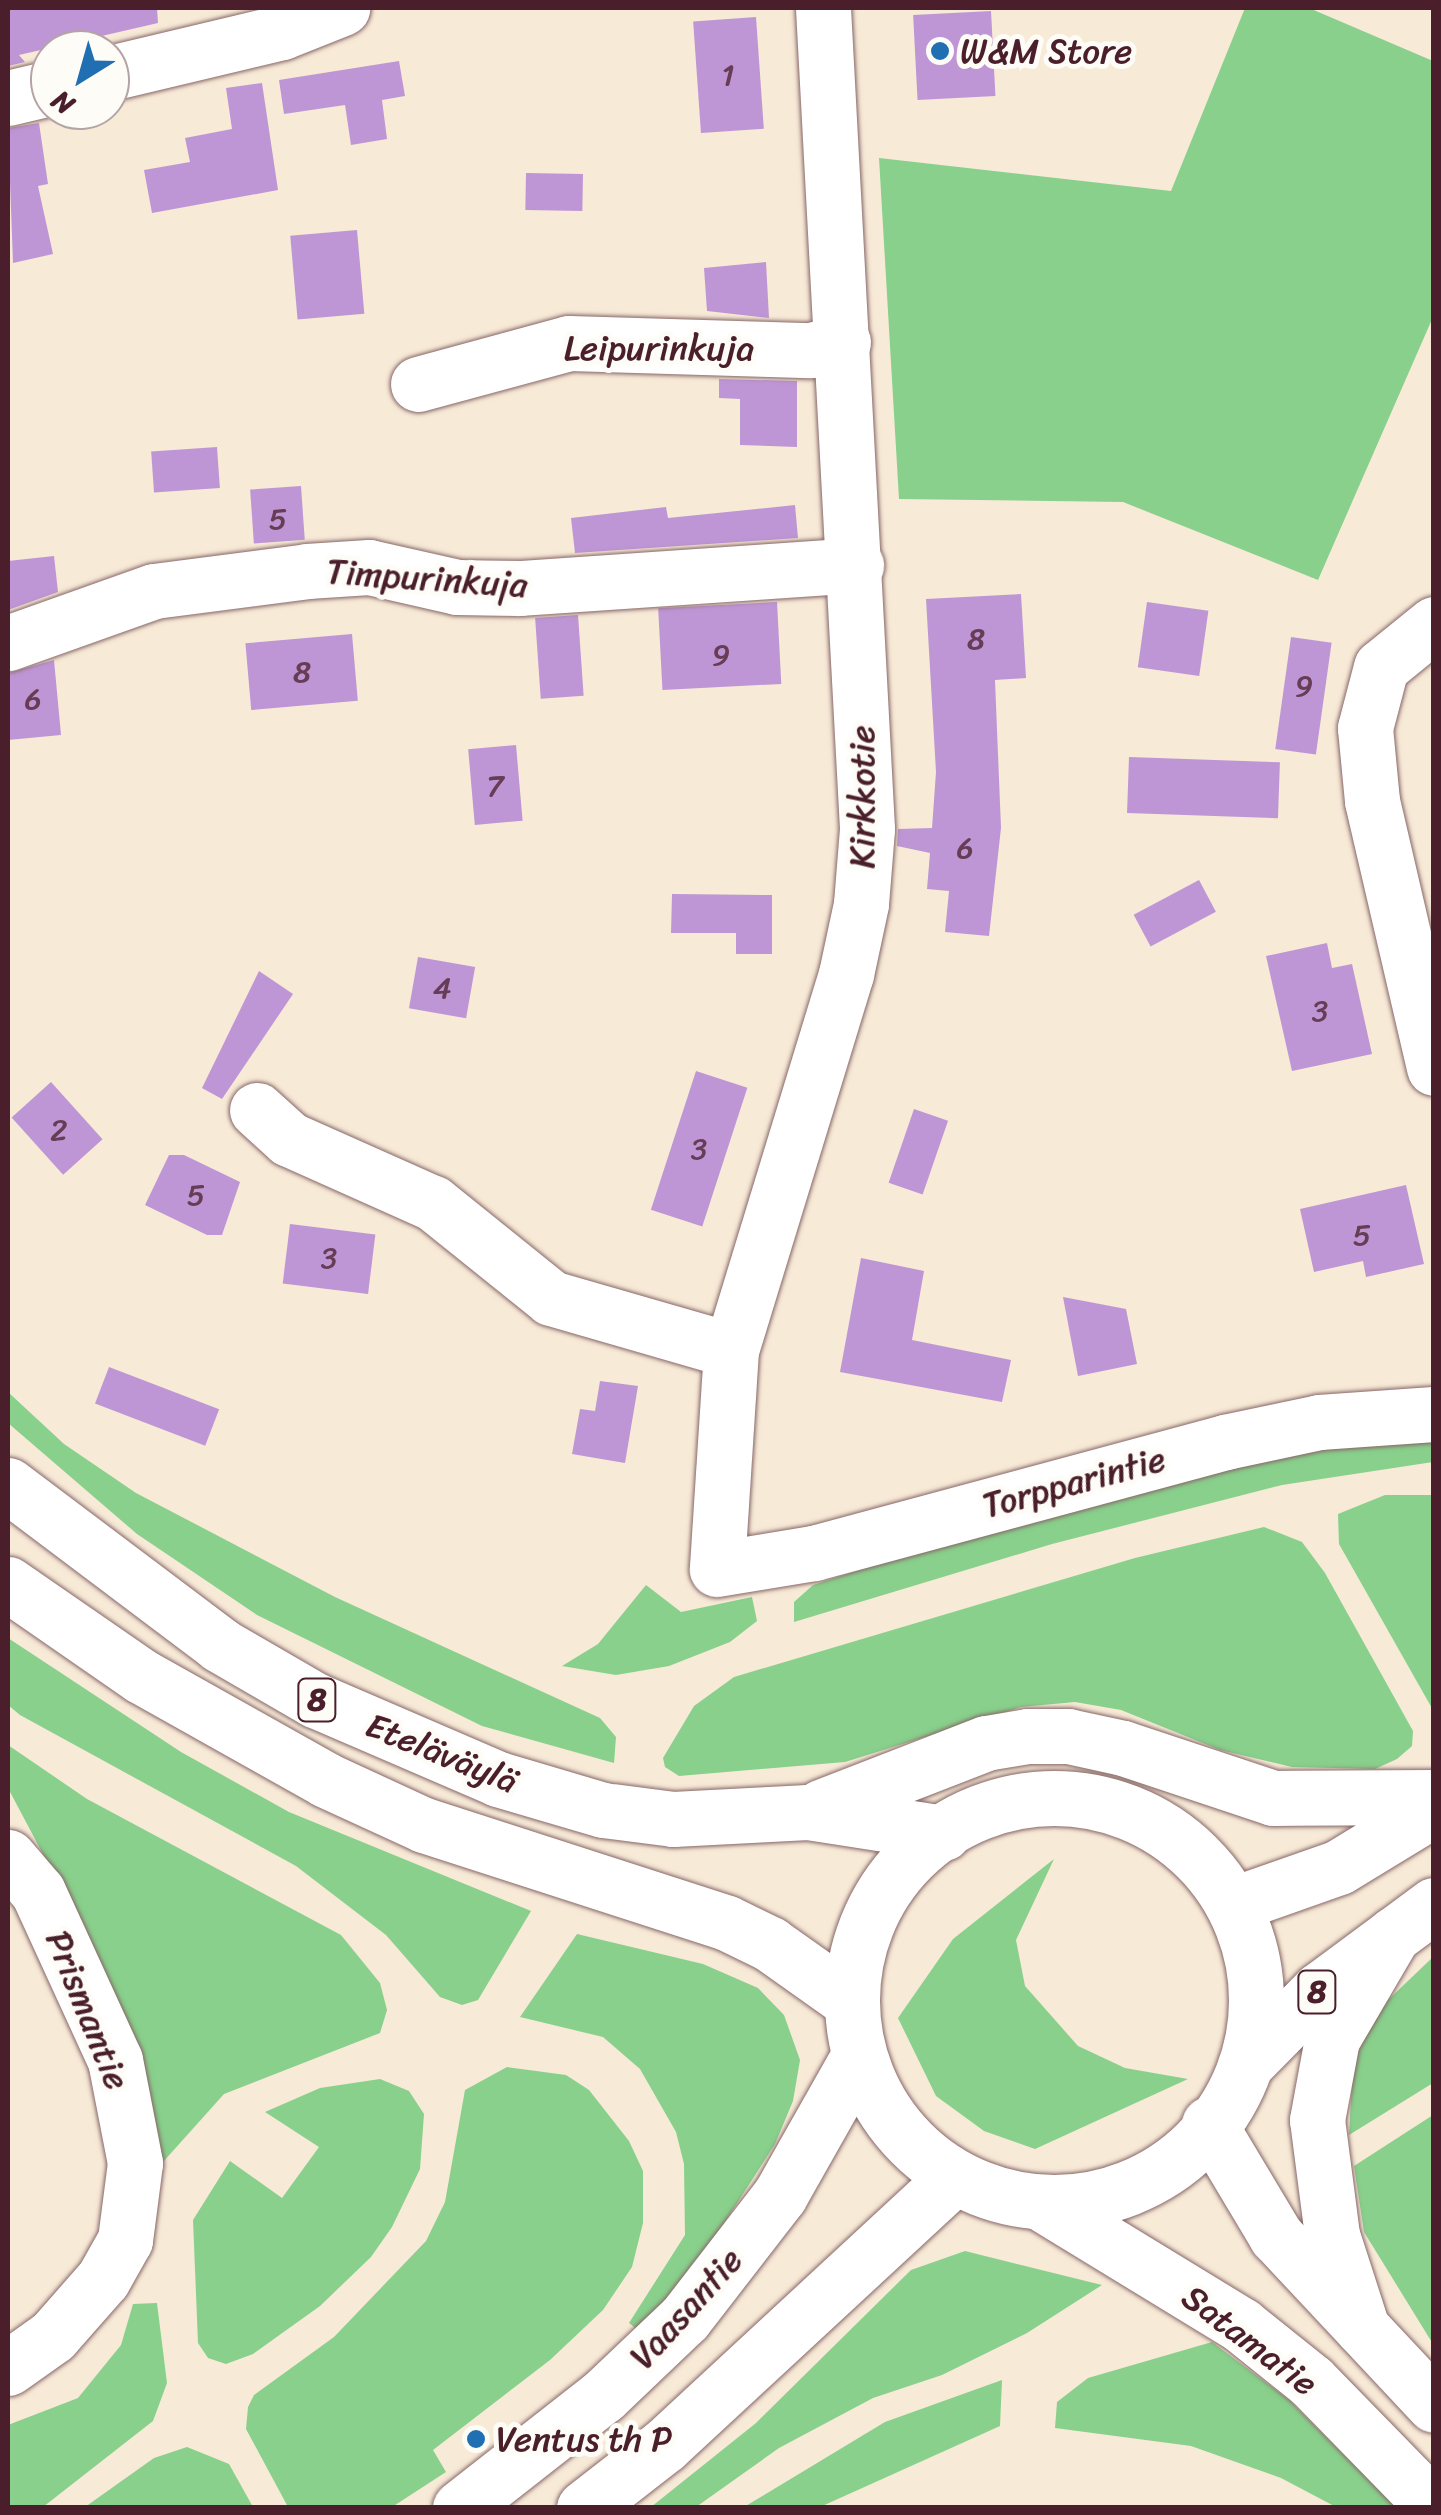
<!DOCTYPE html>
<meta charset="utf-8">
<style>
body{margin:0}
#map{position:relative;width:1441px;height:2515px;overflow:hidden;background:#f7ead7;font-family:Sriracha,sans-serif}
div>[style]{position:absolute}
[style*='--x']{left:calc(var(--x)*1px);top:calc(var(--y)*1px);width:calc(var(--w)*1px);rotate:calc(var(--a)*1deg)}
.green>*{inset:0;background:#88d08c}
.building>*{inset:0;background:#be96d5;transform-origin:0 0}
.roads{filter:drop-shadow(0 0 2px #876667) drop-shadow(0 0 2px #876667)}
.minor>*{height:55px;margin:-27.5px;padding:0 27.5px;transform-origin:27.5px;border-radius:27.5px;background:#fff}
.major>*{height:55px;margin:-27.5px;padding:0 27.5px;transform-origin:27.5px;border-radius:27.5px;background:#fff}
.highway>*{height:55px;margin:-27.5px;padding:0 27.5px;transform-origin:27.5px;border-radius:27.5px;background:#fff}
.highway>.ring{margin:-27.5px;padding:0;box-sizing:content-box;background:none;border:55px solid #fff;border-radius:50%}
.dots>*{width:28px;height:28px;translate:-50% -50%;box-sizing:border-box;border:5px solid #fdfcf7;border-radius:50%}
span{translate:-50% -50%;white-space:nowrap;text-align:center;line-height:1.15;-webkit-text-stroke:10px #fdfcf7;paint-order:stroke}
.number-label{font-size:30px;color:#673d56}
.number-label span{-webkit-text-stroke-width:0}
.shield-label span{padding:2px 8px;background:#fdfcf7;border:2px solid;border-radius:8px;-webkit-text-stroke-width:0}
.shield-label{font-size:32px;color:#4a1f2b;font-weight:700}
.poi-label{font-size:35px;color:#4a1f2b}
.left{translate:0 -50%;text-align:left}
.street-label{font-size:35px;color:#4a1f2b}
.frame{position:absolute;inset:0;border:10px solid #4a1f2b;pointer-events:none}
.north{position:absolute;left:30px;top:30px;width:100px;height:100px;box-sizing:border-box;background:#fdfcf7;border:2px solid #b5a4a5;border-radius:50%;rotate:217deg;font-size:28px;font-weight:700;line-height:40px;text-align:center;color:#4a1f2b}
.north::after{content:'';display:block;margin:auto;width:35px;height:45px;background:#1f6fb2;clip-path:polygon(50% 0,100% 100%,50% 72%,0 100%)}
</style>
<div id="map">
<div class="green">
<div style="clip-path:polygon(1245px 8px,1309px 8px,1433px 61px,1433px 317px,1318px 580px,1123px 502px,899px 499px,879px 158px,1171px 191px)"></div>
<div style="clip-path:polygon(8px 1392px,64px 1444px,136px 1493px,335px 1597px,600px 1718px,616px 1737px,614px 1763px,482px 1726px,257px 1615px,137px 1534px,8px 1423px)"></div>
<div style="clip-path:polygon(1433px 1442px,1433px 1462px,1282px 1485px,1052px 1544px,794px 1622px,794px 1602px,813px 1585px,974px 1533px,1246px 1462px,1361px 1443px)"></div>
<div style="clip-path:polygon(1385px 1495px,1433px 1495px,1433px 1710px,1339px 1544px,1338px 1514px)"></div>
<div style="clip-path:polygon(1264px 1527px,1302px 1542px,1325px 1573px,1413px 1731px,1412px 1746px,1397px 1759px,1375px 1769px,1292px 1767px,1220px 1750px,1121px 1710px,1075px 1702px,1021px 1707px,845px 1762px,679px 1776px,665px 1767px,663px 1758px,694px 1706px,734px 1677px,1135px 1558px)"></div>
<div style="clip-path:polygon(646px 1585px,681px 1612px,752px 1597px,757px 1621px,730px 1642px,669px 1666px,616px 1675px,562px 1666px,598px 1644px)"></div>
<div style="clip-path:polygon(8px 1638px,181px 1752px,289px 1812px,531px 1911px,478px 2000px,462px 2005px,440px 1997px,386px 1935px,296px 1866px,20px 1715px,8px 1705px)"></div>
<div style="clip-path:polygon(8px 1745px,87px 1799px,341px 1935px,380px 1983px,387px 2010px,380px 2033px,224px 2094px,163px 2162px,131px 2043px,82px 1928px,8px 1788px)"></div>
<div style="clip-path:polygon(1054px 1859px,1016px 1940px,1025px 1986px,1078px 2046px,1125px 2068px,1188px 2079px,1035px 2149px,984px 2131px,936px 2096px,898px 2018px,953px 1939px)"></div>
<div style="clip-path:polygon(577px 1934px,703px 1964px,758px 1988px,784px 2015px,800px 2060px,793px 2101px,775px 2144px,696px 2267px,638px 2330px,629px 2323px,685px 2235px,684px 2164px,676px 2132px,640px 2069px,603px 2037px,520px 2017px)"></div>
<div style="clip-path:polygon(1433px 1957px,1433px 2083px,1349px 2135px,1353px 2065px,1367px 2030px,1388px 2000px)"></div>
<div style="clip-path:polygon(507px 2067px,566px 2075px,589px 2090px,629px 2141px,643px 2171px,643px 2223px,632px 2267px,603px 2310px,550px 2360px,433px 2450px,446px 2472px,392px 2507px,288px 2507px,246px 2429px,248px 2407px,254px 2395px,334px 2337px,426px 2241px,445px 2202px,465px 2090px)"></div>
<div style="clip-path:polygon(380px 2079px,409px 2091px,424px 2114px,420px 2169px,392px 2227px,371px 2257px,320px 2306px,253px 2354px,226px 2364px,208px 2358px,198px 2343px,193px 2220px,230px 2161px,282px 2198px,319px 2147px,265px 2112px,320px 2088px)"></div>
<div style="clip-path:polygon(1433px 2115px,1433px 2344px,1364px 2232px,1354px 2166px)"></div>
<div style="clip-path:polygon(965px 2251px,1102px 2285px,1027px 2333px,942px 2375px,873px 2398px,779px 2448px,696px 2507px,651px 2507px,756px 2423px,911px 2270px)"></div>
<div style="clip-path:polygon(157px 2303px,167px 2383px,153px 2421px,43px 2507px,8px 2507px,8px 2425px,78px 2398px,121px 2345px,133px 2304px)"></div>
<div style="clip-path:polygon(1212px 2342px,1288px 2399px,1396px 2507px,1336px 2507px,1281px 2478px,1191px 2446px,1055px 2428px,1057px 2402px,1088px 2378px)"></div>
<div style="clip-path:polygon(1002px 2380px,1000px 2426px,820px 2507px,744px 2507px,885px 2422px)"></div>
<div style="clip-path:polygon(187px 2447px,229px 2464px,253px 2507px,85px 2507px,154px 2458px)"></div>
</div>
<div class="building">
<div style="clip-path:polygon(8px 8px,157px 8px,158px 23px,19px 55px,25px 62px,8px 66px)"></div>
<div style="left:991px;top:11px;width:85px;height:78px;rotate:87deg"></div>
<div style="left:756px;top:17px;width:112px;height:63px;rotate:86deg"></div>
<div style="clip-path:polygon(399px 61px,405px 96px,382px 100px,387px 139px,351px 145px,345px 105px,284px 114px,279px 80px)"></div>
<div style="clip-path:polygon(262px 83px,278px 190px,152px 213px,144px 170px,190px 162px,185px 138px,232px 129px,226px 88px)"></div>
<div style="clip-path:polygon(39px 123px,48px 184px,38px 186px,53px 254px,13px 263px,8px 128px)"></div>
<div style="left:526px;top:173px;width:57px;height:37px;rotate:1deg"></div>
<div style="left:357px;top:230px;width:84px;height:67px;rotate:85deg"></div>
<div style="clip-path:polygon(766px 262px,769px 318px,707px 311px,704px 268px)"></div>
<div style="clip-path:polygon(719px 379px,797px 381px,797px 447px,740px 445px,740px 399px,719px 398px)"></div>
<div style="left:217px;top:447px;width:41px;height:66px;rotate:86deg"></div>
<div style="left:301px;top:486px;width:54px;height:51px;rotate:86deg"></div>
<div style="clip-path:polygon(795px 505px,798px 538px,575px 553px,571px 518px,666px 507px,668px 518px)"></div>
<div style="clip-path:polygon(54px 556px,58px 592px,8px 610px,8px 561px)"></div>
<div style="clip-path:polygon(1021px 594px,1026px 678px,995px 680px,1001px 828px,989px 936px,945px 932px,949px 891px,927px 889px,930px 853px,897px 846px,898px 829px,932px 828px,936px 772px,926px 599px)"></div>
<div style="left:777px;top:602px;width:82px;height:119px;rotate:87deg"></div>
<div style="left:1147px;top:602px;width:62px;height:66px;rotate:8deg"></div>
<div style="left:578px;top:615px;width:81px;height:43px;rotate:86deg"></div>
<div style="left:352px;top:634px;width:67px;height:107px;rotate:85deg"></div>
<div style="left:1291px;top:637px;width:41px;height:113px;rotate:8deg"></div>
<div style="clip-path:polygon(54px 660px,61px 735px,8px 740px,8px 673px)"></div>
<div style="left:516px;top:745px;width:76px;height:48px;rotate:85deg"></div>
<div style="left:1129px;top:757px;width:151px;height:56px;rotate:2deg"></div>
<div style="left:1199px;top:880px;width:36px;height:74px;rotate:62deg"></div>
<div style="clip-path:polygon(672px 894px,772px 895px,772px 954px,736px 954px,736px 933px,671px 933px)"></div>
<div style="clip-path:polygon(1327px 943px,1332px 968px,1352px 964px,1372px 1054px,1292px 1071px,1266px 956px)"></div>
<div style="left:418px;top:957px;width:58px;height:52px;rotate:10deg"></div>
<div style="clip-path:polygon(259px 971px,293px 994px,222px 1099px,202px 1088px)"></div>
<div style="left:696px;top:1071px;width:54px;height:146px;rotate:18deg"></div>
<div style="left:51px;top:1082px;width:77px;height:53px;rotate:48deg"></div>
<div style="left:914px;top:1109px;width:36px;height:78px;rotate:19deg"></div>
<div style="clip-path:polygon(169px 1155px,184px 1155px,240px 1182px,222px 1235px,207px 1235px,145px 1205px)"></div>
<div style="clip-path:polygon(1406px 1185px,1424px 1264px,1366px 1277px,1363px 1261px,1314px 1272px,1300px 1209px)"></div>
<div style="left:290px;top:1224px;width:86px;height:60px;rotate:7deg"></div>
<div style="clip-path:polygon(861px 1258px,924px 1271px,912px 1340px,1011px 1360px,1002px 1402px,840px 1372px)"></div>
<div style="clip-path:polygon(1063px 1297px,1126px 1309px,1137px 1364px,1078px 1376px)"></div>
<div style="left:109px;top:1367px;width:118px;height:39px;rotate:21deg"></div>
<div style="clip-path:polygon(600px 1381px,638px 1386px,625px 1463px,572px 1454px,580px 1409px,595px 1411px)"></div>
</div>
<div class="roads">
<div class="minor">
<div style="--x:823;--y:8;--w:822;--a:86.93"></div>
<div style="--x:867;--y:829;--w:75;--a:94.6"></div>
<div style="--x:861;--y:904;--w:72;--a:102.1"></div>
<div style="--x:846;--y:974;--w:393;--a:107"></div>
<div style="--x:731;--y:1350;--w:219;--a:93.7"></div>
<div style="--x:717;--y:1569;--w:98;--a:-9.4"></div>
<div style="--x:814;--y:1553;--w:426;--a:-15.1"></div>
<div style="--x:1225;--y:1442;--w:96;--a:-12"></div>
<div style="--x:1319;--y:1422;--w:115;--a:-4"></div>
<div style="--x:110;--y:73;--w:177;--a:-13.4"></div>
<div style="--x:282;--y:32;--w:65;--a:-21.8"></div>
<div style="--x:8;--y:98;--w:43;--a:-13.4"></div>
<div style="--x:418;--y:384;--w:156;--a:-15.2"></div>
<div style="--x:569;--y:343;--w:242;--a:1.7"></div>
<div style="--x:811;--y:350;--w:33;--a:-14"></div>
<div style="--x:1434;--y:624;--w:68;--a:140.9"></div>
<div style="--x:1381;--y:667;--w:63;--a:104.7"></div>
<div style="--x:1365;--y:728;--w:73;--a:84.5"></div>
<div style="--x:1372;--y:801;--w:274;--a:76.9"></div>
<div style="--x:8;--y:643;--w:155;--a:-19.6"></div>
<div style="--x:154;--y:591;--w:154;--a:-7.4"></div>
<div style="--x:307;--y:571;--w:62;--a:-3.7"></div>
<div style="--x:369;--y:567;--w:90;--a:12.8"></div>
<div style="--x:457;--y:587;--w:63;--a:0.9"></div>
<div style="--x:520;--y:588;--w:337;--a:-3.9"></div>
<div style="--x:257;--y:1110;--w:43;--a:42.2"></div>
<div style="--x:289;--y:1139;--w:158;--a:24"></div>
<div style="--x:433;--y:1203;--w:151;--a:38.8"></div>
<div style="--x:551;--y:1298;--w:187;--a:16.1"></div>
<div style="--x:8;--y:1857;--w:46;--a:49.4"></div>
<div style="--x:38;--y:1892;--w:185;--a:65.4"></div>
<div style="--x:115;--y:2060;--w:105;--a:79"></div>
<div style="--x:135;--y:2163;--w:78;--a:97.4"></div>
<div style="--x:125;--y:2240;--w:45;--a:119.4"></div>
<div style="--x:103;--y:2279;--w:76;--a:131.3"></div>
<div style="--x:53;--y:2336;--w:55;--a:144.6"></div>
</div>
<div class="major">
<div style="--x:1209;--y:2124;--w:131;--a:59.1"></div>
<div style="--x:1276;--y:2236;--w:231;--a:46.9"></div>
<div style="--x:1043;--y:2204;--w:232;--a:31.4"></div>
<div style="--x:1241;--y:2325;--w:90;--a:38.7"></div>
<div style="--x:1311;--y:2381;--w:176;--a:45.7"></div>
<div style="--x:1362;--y:2328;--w:98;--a:-107.9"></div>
<div style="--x:1332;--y:2235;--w:116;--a:-97.4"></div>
<div style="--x:1317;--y:2120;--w:82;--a:-79.5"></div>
<div style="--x:1332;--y:2039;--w:121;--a:-59.6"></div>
<div style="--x:460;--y:2508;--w:182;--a:-38.1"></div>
<div style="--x:603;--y:2396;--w:113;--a:-43.6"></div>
<div style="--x:685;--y:2318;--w:155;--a:-52.3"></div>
<div style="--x:780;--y:2195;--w:156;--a:-60.5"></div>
<div style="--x:584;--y:2508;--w:103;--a:-37.9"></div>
<div style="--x:665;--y:2445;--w:391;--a:-42.8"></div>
</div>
<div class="highway">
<div style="--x:8;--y:1485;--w:266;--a:37"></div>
<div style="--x:220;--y:1645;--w:110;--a:30.1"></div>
<div style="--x:315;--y:1700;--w:199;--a:23.3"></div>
<div style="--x:498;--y:1779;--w:109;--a:16.4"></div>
<div style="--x:603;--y:1810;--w:71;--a:7.3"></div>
<div style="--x:673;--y:1819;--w:135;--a:-3"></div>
<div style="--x:808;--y:1812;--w:137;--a:8.8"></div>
<div style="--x:8;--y:1584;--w:162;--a:34.7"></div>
<div style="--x:141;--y:1676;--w:212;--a:29.3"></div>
<div style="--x:326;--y:1780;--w:108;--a:24.7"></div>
<div style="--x:424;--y:1825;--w:318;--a:17.9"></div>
<div style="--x:727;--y:1923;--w:48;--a:26"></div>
<div style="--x:770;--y:1944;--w:97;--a:35.3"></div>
<div class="ring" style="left:852px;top:1798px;width:349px;height:349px"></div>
<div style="--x:821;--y:1807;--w:177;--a:-21.2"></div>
<div style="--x:986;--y:1743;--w:43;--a:-9.5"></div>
<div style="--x:1028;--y:1736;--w:40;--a:0"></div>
<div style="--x:1068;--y:1736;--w:56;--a:12.3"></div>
<div style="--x:1123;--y:1748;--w:158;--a:18.4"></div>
<div style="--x:1273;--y:1798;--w:161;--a:-0.4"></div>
<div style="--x:1237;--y:1903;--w:108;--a:-19.4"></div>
<div style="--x:1339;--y:1867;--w:111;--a:-31.4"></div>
<div style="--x:1249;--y:2061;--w:100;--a:-45.4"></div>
<div style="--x:1319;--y:1990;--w:143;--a:-36.5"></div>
</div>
</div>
<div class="dots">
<div style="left:940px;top:51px;background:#1f6fb2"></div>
<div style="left:476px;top:2439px;background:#1f6fb2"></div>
</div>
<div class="number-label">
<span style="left:728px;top:75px">1</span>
<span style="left:278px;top:519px">5</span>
<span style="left:976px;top:639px">8</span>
<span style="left:721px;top:655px">9</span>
<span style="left:302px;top:672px">8</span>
<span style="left:1304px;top:686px">9</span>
<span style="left:33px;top:699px">6</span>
<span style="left:495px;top:786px">7</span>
<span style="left:965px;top:848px">6</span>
<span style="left:442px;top:988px">4</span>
<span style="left:1320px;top:1011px">3</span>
<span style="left:59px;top:1130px">2</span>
<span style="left:699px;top:1149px">3</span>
<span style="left:196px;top:1195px">5</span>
<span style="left:1362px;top:1235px">5</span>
<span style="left:329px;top:1258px">3</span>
</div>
<div class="shield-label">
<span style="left:317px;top:1700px">8</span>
<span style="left:1317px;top:1992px">8</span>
</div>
<div class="poi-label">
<span class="left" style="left:960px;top:51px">W&amp;M Store</span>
<span class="left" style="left:496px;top:2439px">Ventus th P</span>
</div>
<div class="street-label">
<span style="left:659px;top:348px">Leipurinkuja</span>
<span style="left:427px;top:578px;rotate:4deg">Timpurinkuja</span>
<span style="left:862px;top:797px;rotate:-90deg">Kirkkotie</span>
<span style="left:1074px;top:1482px;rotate:-15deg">Torpparintie</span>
<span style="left:442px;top:1753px;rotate:22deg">Eteläväylä</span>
<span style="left:88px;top:2010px;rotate:68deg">Prismantie</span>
<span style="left:686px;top:2308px;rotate:-48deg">Vaasantie</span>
<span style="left:1250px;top:2340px;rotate:37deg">Satamatie</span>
</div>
<div class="frame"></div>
<div class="north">N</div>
</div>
